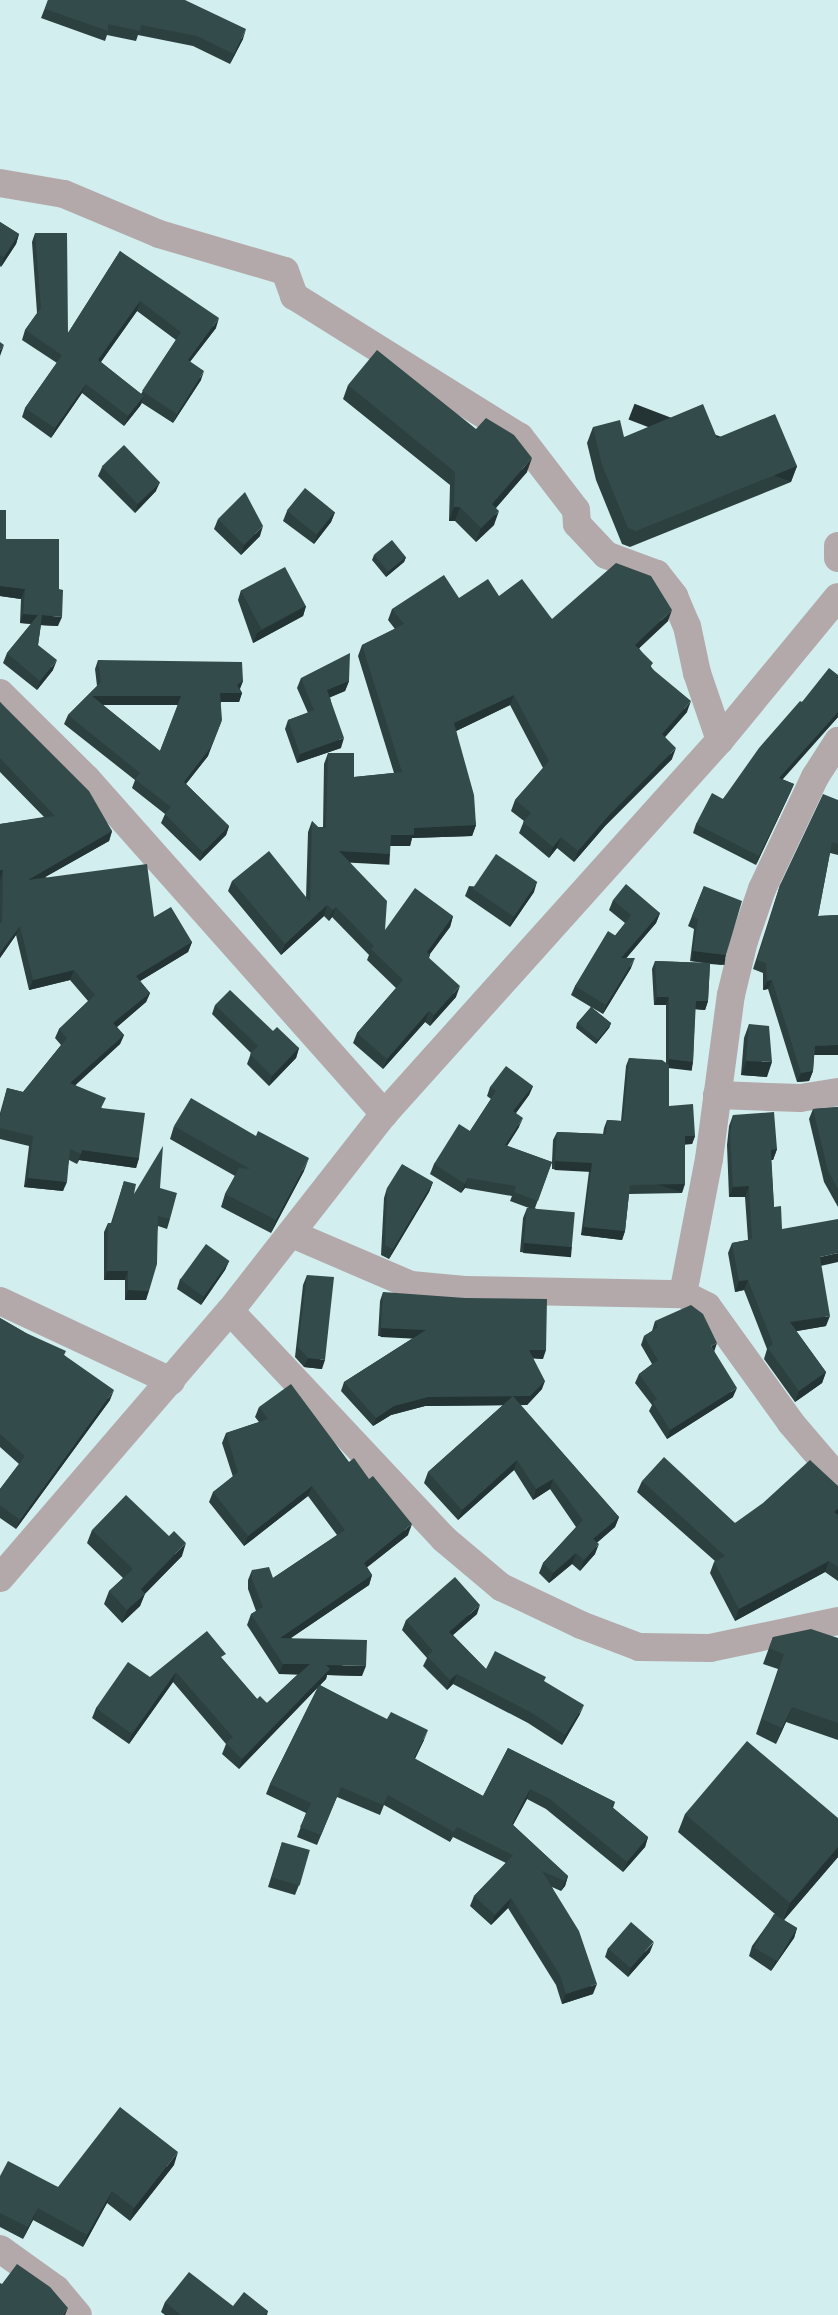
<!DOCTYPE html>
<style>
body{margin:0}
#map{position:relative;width:838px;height:2315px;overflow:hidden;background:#d3eeee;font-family:"IBM Plex Serif",serif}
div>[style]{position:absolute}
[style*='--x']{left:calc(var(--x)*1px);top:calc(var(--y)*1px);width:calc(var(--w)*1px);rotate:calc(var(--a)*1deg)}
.minor>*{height:28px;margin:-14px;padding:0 14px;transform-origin:14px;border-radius:14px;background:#b3a9ab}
.wall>*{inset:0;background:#2d4040}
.shaded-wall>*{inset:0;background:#243434;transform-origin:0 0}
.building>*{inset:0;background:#344b4b;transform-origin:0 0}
span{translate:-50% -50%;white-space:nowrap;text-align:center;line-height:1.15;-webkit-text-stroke:5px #d3eeee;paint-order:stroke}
</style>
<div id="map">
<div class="minor">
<div style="--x:0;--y:183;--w:65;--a:9.8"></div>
<div style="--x:64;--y:194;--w:103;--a:22.8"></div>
<div style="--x:159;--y:234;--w:131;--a:16.4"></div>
<div style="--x:285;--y:271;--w:27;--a:70"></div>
<div style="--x:294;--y:296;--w:266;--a:32"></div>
<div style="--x:520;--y:437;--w:92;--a:52.5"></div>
<div style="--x:576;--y:510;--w:14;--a:86"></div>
<div style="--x:577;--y:524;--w:42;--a:46.9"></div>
<div style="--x:606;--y:555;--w:54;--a:20.4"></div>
<div style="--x:657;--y:574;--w:28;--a:52"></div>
<div style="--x:674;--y:596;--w:33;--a:67"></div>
<div style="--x:687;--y:626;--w:48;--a:78"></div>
<div style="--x:697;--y:673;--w:71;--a:71.1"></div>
<div style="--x:838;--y:546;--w:12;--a:90"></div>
<div style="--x:0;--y:693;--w:122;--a:44.7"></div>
<div style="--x:87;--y:779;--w:448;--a:48.4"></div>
<div style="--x:717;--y:1095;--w:83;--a:2.1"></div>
<div style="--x:800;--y:1098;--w:38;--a:-9"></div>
<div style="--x:292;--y:1234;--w:129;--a:23.2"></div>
<div style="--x:411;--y:1285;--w:54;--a:5.3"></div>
<div style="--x:465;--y:1290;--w:218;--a:1.1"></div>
<div style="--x:683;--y:1294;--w:27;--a:27"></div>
<div style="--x:707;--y:1306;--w:144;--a:54.3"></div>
<div style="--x:791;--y:1423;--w:72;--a:49.5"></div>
<div style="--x:683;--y:1294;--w:137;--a:-79.1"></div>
<div style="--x:709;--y:1159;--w:165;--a:-82.4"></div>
<div style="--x:731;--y:995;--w:56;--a:-76.5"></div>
<div style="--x:744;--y:941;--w:55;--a:-70.9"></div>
<div style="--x:762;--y:889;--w:124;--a:-64.7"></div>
<div style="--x:815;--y:777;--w:43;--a:-57.4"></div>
<div style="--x:0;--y:1301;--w:189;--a:25.1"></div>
<div style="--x:230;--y:1311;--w:313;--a:46.8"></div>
<div style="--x:444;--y:1539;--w:75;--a:40.1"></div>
<div style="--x:501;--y:1587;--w:89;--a:25.4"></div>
<div style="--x:581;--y:1625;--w:62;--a:20.8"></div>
<div style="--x:639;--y:1647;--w:71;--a:0.8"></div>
<div style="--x:710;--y:1648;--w:131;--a:-11.9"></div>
<div style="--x:0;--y:1578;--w:352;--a:-49.3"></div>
<div style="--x:230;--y:1311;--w:250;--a:-52"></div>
<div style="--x:384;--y:1114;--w:503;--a:-48.06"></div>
<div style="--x:720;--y:740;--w:185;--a:-50.5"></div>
<div style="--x:0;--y:2249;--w:69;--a:35.5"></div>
<div style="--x:56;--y:2289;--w:34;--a:50"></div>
</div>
<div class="wall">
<div style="clip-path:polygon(48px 0,243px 39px,230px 64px,193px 46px,138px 35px,136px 41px,107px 35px,105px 41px,41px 18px)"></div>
<div style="clip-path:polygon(0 222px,19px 234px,16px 244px,1px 267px,0 266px)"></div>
<div style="clip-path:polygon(evenodd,35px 233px,68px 333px,120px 251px,216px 328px,190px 362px,201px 380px,173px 423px,142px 403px,140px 406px,124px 426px,82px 393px,51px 438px,22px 417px,25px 408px,57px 363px,22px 340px,25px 330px,37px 313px,32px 242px,35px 233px,137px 311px,176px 340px,141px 394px,101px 362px,137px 311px)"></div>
<div style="clip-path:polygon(348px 385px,527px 472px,496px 508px,494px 525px,476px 542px,455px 521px,449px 521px,450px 485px,343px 399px)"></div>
<div style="clip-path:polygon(593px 427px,624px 437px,797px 466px,791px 482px,630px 547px,622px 544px,596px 480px,587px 443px)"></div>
<div style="clip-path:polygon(102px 467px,156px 491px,135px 513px,98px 476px)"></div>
<div style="clip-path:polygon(0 510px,6px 539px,58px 626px,41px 625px,38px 645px,53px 670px,37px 690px,3px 663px,7px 653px,31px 624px,20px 623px,21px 599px,0 596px)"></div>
<div style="clip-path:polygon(287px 511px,335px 512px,331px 522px,314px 544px,283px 521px)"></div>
<div style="clip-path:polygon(218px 519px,260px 536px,241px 555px,214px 529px)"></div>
<div style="clip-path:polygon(374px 555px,406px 557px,404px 562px,386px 577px,372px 560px)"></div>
<div style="clip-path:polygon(241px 590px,306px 606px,303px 616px,253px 643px,238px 600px)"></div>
<div style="clip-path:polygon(499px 596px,552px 619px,668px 621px,639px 648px,652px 668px,687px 712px,665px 737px,672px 759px,605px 826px,574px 862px,557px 848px,549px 858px,519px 833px,524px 821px,511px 811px,515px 800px,543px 768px,510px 705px,456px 731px,476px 825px,472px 836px,412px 838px,410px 846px,390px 846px,390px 854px,386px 864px,350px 862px,385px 930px,453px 916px,450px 927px,430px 954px,430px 955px,429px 958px,456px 997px,430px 1026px,425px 1022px,383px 1069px,353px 1043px,357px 1033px,396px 988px,367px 960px,369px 955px,332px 917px,329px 921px,324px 916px,281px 955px,228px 891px,232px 881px,306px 898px,308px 832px,312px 821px,318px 827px,323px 827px,324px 764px,328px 753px,354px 777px,394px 773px,358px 656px,362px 645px,395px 629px,388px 620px,392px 609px,459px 598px)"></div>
<div style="clip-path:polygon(evenodd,98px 660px,243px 681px,240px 689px,242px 693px,239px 702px,221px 702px,208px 756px,186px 784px,229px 826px,226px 835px,200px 861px,161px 823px,165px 814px,132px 788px,135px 780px,64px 724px,68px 715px,97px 686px,95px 669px,98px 660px,103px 705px,178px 705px,160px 751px,103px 705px)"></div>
<div style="clip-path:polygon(838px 675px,838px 717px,782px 779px,794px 784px,790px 793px,756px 865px,693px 833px,696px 824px,723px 799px,802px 702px)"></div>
<div style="clip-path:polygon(301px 678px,349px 681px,345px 691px,330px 697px,341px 748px,297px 763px,285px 729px,288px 720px,308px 713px,297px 688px)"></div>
<div style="clip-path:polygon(0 702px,112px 831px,109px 841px,45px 877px,154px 917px,192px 942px,188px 952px,140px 981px,150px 993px,146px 1002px,117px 1027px,124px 1035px,120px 1044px,75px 1085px,102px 1108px,139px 1158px,136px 1168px,79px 1160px,77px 1164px,69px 1160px,63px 1191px,24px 1187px,29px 1146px,0 1139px,0 1113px,7px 1088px,23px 1092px,61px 1045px,55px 1038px,59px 1029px,88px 1001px,70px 980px,29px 990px,16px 935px,0 958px,0 824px,44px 817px,0 772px)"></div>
<div style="clip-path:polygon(838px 800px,838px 855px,830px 853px,818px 916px,838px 915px,838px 1055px,814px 1055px,813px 1071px,809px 1081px,797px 1082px,768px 989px,763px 990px,763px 973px,753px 969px,780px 885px)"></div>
<div style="clip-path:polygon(469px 886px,534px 892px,510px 927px,465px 896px)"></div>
<div style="clip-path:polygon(704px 886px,726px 955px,722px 965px,710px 964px,708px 1001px,705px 1010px,695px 1009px,693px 1062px,691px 1070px,669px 1067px,669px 1106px,695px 1136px,692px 1144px,685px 1144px,682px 1193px,629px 1194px,625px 1231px,622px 1240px,581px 1235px,589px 1171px,552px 1169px,552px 1162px,535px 1208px,572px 1247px,568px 1256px,520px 1252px,523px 1218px,527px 1208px,529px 1208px,510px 1201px,512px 1196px,465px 1188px,461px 1193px,430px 1174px,434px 1164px,470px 1131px,491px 1099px,487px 1096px,490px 1087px,533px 1086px,529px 1095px,516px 1113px,519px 1127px,507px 1146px,552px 1162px,553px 1140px,557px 1132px,603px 1134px,604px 1128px,607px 1120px,621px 1121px,626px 1066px,629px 1058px,666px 1063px,666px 1005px,654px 1005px,652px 969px,655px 961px,704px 963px,690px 961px,694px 929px,688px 926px)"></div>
<div style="clip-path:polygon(613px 900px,660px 913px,656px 923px,626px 958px,631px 968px,603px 1014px,591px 1007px,611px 1023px,609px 1028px,596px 1044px,576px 1028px,577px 1023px,591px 1007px,571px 995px,575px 986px,625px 923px,609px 910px)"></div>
<div style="clip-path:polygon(215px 1005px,273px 1031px,299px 1048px,296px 1058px,269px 1086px,247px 1064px,251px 1053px,212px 1014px)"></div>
<div style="clip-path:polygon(749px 1024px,767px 1077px,741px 1075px,744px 1038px)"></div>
<div style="clip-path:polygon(838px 1107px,838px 1207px,824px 1182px,809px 1119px,813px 1109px)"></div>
<div style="clip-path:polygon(733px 1115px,777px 1149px,773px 1160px,771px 1160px,774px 1207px,782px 1229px,821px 1266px,826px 1326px,796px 1331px,826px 1372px,822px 1383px,795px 1402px,764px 1359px,767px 1349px,744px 1290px,735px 1292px,728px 1253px,732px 1243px,748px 1240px,745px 1197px,729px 1197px,727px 1145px,729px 1126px)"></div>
<div style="clip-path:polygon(174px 1126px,304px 1171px,271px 1233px,221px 1207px,225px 1194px,235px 1176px,170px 1139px)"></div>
<div style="clip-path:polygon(124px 1181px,134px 1194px,160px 1188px,170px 1219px,167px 1229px,158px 1226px,146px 1300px,125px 1300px,125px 1280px,104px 1280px,104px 1232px,108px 1223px,111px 1223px)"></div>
<div style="clip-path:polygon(433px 1182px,429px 1192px,389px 1259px,381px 1255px,384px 1198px,387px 1188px)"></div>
<div style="clip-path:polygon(229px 1261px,225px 1270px,201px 1305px,177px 1289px,180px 1279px)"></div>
<div style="clip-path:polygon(307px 1275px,322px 1369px,304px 1367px,295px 1357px,303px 1285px)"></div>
<div style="clip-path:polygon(383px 1292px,543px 1359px,533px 1358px,542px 1389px,527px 1405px,520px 1405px,619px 1517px,615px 1527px,597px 1542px,595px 1554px,580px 1571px,572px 1564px,549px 1583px,539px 1573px,543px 1563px,576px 1527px,550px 1489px,533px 1500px,514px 1470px,458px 1520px,424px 1483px,428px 1472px,503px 1405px,425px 1406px,391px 1415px,373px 1426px,341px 1391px,344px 1382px,413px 1338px,378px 1336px,380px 1301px)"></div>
<div style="clip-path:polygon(0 1318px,64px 1355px,110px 1400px,16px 1529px,0 1518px,0 1489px,19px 1464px,0 1447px)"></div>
<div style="clip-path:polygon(655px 1321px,714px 1351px,733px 1397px,667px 1439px,649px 1411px,652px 1405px,635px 1383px,639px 1374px,652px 1364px,641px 1345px,644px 1336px,652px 1331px)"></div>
<div style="clip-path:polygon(259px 1407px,349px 1462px,408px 1535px,367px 1567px,372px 1575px,369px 1585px,291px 1638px,362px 1676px,327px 1675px,326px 1679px,320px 1685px,424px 1740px,415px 1759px,483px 1796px,508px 1748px,615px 1802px,613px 1808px,648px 1837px,645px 1847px,623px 1872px,546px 1809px,527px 1799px,513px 1825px,568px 1876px,565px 1886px,561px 1891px,552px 1887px,593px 1994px,562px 2004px,556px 1985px,508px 1908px,491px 1925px,470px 1906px,474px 1896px,506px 1863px,453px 1837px,450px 1842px,384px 1805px,380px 1815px,337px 1797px,317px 1845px,297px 1837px,306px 1813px,266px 1794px,270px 1784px,318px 1687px,239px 1769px,222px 1754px,226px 1744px,173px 1682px,129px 1744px,92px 1718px,96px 1708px,150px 1677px,223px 1660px,257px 1699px,267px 1703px,298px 1674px,279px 1674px,247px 1625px,251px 1614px,256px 1611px,248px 1589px,248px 1580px,252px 1570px,273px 1578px,337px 1535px,308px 1496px,244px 1546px,209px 1502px,213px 1492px,233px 1477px,222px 1443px,226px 1433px,259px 1422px,255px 1417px)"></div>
<div style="clip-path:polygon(642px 1481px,735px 1523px,838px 1486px,838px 1581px,825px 1572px,735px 1621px,710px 1573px,714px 1562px,715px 1561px,637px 1492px)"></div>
<div style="clip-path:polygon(92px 1530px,182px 1556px,145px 1593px,140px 1606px,122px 1623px,104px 1604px,109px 1591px,123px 1578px,87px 1543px)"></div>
<div style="clip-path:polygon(477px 1614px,453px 1635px,486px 1669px,545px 1682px,580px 1714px,562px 1745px,528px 1723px,453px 1684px,447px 1690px,423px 1666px,427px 1658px,402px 1630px,406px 1620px)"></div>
<div style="clip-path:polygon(773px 1637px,838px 1638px,838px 1740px,786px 1722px,776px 1744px,756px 1734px,778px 1669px,763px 1664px)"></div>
<div style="clip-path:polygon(685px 1814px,838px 1818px,838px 1857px,784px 1920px,797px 1928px,794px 1938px,771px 1971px,749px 1956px,752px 1946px,775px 1914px,678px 1832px)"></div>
<div style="clip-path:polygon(282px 1842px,299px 1885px,295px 1895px,268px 1887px)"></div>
<div style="clip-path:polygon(608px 1948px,650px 1952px,628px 1977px,605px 1957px)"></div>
<div style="clip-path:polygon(174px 2165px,130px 2221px,107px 2203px,83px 2247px,33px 2220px,23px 2239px,0 2227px,0 2176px,58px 2187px)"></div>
<div style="clip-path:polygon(165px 2302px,233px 2306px,268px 2311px,267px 2315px,165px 2315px,161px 2312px)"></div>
</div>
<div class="shaded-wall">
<div style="clip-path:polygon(246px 29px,243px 39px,230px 64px,234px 54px)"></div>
<div style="clip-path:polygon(19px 234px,16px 244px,1px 267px,4px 257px)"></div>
<div style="clip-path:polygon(140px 301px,137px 311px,95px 370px,98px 360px)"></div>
<div style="clip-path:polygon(219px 318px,216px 328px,184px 369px,188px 360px)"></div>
<div style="clip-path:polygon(4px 345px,0 356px,0 350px)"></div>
<div style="clip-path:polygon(204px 371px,201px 380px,173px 423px,177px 414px)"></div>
<div style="clip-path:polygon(86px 384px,82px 393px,51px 438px,55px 428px)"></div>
<div style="clip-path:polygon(144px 396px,140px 406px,124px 426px,128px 416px)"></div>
<div style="clip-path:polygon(532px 458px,527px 472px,487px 518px,492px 504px)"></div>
<div style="left:797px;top:466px;width:17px;height:174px;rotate:111deg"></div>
<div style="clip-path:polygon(160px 482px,156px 491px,135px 513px,138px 503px)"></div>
<div style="clip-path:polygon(454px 507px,460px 507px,455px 521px,449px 521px)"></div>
<div style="clip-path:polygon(499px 511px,494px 525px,476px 542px,481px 528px)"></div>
<div style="clip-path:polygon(335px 512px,331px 522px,314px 544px,317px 535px)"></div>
<div style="clip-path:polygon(263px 526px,260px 536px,241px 555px,244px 545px)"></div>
<div style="clip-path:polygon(406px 557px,404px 562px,386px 577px,388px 572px)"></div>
<div style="clip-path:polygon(0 586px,25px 589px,21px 599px,0 596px)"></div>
<div style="clip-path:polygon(306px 606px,303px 616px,253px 643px,257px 633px)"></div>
<div style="clip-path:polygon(672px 610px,668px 621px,631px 656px,635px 645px)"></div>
<div style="clip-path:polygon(23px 614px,38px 615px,35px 624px,20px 623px)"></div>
<div style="clip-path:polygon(42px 615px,62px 617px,58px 626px,38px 625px)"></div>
<div style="clip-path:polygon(57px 660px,53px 670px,37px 690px,40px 681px)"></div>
<div style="clip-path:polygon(243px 681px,239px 690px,242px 693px,239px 702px,217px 702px,220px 693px)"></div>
<div style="clip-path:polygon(349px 681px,345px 691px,324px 700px,327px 690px)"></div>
<div style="clip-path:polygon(514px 695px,510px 705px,450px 734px,454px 723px)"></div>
<div style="left:92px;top:696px;width:89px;height:9px"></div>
<div style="clip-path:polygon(691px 701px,687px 712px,658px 745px,662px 734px)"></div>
<div style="clip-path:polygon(838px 712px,838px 717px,775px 788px,779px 778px)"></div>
<div style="clip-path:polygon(222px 720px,208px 756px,181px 790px,184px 782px)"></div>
<div style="clip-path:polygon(344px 738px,341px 748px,297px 763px,300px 754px)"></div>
<div style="clip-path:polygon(676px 748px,672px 759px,605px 826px,574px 862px,578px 851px,609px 815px)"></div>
<div style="clip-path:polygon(794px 784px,790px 793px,756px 865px,759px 856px)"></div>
<div style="clip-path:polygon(476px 825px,472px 836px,412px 838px,410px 846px,387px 846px,391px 835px,414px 828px)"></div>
<div style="clip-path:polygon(229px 826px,226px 835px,200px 861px,203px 852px)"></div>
<div style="clip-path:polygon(112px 831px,109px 841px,24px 889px,28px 880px)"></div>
<div style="clip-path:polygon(561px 837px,557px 848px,549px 858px,553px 847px)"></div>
<div style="left:339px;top:851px;width:51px;height:11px;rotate:3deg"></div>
<div style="clip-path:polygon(0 870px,3px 870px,0 880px)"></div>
<div style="clip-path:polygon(537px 882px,534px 892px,510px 927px,513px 917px)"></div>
<div style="clip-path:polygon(327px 905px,324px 916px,281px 955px,285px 944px)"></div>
<div style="clip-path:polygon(336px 907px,332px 917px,329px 921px,333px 910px)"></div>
<div style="clip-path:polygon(660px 913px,656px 923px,618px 968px,621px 958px)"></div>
<div style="clip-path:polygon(453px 916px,450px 927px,423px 963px,427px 952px)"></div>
<div style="clip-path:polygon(20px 926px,16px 935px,0 958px,0 953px)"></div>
<div style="clip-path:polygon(192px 942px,188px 952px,132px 986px,136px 976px)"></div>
<div style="left:693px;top:951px;width:33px;height:10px;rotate:7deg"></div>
<div style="clip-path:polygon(635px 958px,631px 968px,603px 1014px,606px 1005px)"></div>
<div style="clip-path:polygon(74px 970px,70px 980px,29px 990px,33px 980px)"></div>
<div style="clip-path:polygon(772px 980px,768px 989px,763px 990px,767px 981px)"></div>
<div style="clip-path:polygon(460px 986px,456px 997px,430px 1026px,434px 1015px)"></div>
<div style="clip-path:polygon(150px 993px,146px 1002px,110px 1033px,113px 1023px)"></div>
<div style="clip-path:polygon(657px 997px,669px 997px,666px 1005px,654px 1005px)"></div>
<div style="clip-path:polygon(696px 1001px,708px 1001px,705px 1010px,693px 1009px)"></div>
<div style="clip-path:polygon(429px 1011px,425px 1022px,383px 1069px,387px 1059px)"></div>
<div style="clip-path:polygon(611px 1023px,609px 1028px,596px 1044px,598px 1039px)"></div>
<div style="clip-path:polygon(124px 1035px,120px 1044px,67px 1093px,70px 1083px)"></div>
<div style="clip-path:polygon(838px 1045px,838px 1055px,811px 1055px,815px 1046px)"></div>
<div style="clip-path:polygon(299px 1048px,296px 1058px,269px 1086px,272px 1076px)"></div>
<div style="left:669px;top:1059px;width:24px;height:9px;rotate:7deg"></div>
<div style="clip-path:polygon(746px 1061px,772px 1062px,767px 1077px,741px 1075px)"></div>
<div style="clip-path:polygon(813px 1071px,809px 1081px,797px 1082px,801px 1073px)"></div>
<div style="clip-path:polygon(533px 1086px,529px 1095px,510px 1121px,513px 1111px)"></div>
<div style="clip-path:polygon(523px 1118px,519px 1127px,502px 1154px,505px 1145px)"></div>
<div style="clip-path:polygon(685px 1136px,695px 1136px,692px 1144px,682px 1145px)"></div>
<div style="clip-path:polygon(777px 1149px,773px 1160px,767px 1160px,771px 1150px)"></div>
<div style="clip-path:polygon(82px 1150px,139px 1158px,136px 1168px,79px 1160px,77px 1164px)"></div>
<div style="clip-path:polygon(309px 1158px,304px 1171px,271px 1233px,276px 1220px)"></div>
<div style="left:555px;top:1161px;width:37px;height:9px;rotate:3deg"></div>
<div style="clip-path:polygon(28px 1178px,67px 1182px,63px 1191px,24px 1187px)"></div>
<div style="clip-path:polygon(468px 1178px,465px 1188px,461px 1193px,465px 1184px)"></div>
<div style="clip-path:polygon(433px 1182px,429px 1192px,389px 1259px,393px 1249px)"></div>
<div style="left:685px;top:1184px;width:9px;height:55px;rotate:108deg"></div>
<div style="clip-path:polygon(749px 1186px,745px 1197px,729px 1197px,733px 1187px)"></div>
<div style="clip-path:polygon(584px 1227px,625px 1231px,622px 1240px,581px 1235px)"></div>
<div style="left:524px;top:1243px;width:48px;height:10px;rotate:5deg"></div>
<div style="clip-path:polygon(838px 1253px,838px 1262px,816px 1267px,820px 1257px)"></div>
<div style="clip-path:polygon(229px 1261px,225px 1270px,201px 1305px,204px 1295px)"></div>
<div style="clip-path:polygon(107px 1271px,128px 1271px,125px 1280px,104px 1280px)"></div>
<div style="clip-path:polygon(748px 1280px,744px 1290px,735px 1292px,739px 1281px)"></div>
<div style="clip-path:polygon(128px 1290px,149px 1291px,146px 1300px,125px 1300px)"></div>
<div style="clip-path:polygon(830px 1316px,826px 1326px,786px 1333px,790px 1322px)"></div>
<div style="left:381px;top:1328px;width:45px;height:9px;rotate:3deg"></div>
<div style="clip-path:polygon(717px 1343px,714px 1352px,711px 1346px)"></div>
<div style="clip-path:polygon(529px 1350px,546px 1350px,543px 1359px,526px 1358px)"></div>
<div style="clip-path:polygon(308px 1358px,325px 1360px,322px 1369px,304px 1367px)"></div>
<div style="clip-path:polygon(826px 1372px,822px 1383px,795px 1402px,799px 1391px)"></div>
<div style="clip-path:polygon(545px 1381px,542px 1389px,527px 1405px,425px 1406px,391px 1415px,373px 1426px,376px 1418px,394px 1406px,428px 1397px)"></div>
<div style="clip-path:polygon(737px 1388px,733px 1397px,667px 1439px,670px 1430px)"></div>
<div style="clip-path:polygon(114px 1390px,110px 1400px,16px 1529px,20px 1520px)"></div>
<div style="clip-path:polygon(517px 1460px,514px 1470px,458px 1520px,462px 1510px)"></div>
<div style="clip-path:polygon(553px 1479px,550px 1489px,533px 1500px,536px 1489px)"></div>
<div style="clip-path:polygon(312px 1486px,308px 1496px,244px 1546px,248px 1536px)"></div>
<div style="clip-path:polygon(838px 1508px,838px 1515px,834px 1512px)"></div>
<div style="clip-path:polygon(619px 1517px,615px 1527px,590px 1549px,593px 1539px)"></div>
<div style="clip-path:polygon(412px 1524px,408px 1535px,360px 1573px,364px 1563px)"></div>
<div style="clip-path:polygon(186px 1543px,182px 1556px,143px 1596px,145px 1594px,140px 1606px,122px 1623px,127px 1610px,141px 1589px)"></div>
<div style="clip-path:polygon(599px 1544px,595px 1554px,580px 1571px,584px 1560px)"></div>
<div style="clip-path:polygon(576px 1553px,572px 1564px,549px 1583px,553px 1573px)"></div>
<div style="clip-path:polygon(829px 1561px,825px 1572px,735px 1621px,739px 1609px)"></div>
<div style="clip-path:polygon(372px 1575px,369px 1585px,276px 1648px,280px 1638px)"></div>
<div style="clip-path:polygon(480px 1605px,477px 1614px,446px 1641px,449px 1632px)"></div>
<div style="clip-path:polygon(283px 1664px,310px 1664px,306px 1675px,279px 1674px)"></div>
<div style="clip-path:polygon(326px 1665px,366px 1666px,362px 1676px,327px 1675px,326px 1679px,239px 1769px,242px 1759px)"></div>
<div style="clip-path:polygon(176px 1672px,173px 1682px,129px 1744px,132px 1734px)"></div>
<div style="clip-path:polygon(457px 1674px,453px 1684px,447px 1690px,450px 1680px)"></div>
<div style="clip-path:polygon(584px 1705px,580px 1714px,562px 1745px,565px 1735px)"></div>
<div style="clip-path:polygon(792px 1707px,786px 1722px,776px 1744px,782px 1728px)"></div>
<div style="clip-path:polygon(428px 1730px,424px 1740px,410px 1768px,414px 1758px)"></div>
<div style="clip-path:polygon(530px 1789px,527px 1799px,508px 1834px,512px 1824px)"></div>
<div style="clip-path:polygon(648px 1837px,645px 1847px,623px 1872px,627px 1862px)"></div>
<div style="clip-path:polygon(838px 1847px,838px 1857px,783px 1921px,790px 1903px)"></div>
<div style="clip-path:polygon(568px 1876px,565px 1886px,561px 1891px,565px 1881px)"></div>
<div style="clip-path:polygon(511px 1898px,508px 1908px,491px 1925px,495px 1915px)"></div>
<div style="clip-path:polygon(797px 1928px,794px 1938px,771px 1971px,775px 1961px)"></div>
<div style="clip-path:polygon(654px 1942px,650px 1952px,628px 1977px,631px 1967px)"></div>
<div style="clip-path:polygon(597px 1984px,593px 1994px,562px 2004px,566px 1994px)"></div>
<div style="clip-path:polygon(178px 2152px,174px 2165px,130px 2221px,134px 2208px)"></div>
<div style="clip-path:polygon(112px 2191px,107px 2203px,83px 2247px,87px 2235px)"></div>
<div style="clip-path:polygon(38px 2208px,33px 2220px,23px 2239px,28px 2227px)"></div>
<div style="clip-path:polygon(68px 2308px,65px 2315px,62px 2315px)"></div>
</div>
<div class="building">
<div style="clip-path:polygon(48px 0,185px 0,246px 29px,234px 54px,197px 36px,141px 25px,140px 31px,108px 24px,108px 31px,45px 9px)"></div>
<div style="clip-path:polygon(0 222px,19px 234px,4px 257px,0 255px)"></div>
<div style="clip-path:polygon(35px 233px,67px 233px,68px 333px,120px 251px,219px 318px,188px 360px,204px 371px,177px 414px,142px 391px,181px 332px,140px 301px,98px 360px,144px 396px,128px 416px,86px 384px,55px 428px,25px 408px,62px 355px,25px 330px,41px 308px)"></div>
<div style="clip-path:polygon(0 342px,4px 345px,0 350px)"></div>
<div style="clip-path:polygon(377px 350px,476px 429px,486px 418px,514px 435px,532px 458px,492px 504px,499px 511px,481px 528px,460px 507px,454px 507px,455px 472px,348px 385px)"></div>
<div style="clip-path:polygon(703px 404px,717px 438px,775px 414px,797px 466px,636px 531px,628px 528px,602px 465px,593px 427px,620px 420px,624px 437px)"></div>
<div style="left:124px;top:445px;width:52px;height:31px;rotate:46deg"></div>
<div style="left:305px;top:488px;width:38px;height:29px;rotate:39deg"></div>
<div style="clip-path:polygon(245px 492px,263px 526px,244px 545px,218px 519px)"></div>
<div style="clip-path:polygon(0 510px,6px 510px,6px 539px,59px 539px,59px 589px,63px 590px,62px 617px,42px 615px,38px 645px,57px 660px,40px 681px,7px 653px,38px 615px,23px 614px,25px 589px,0 586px)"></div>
<div style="left:392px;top:540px;width:22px;height:23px;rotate:51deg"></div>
<div style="clip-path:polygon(616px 563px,651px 576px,672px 610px,635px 645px,653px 663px,650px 667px,691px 701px,662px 734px,676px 748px,609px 815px,578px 851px,561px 837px,553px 847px,523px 822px,531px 813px,515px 800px,549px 761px,514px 695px,454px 723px,474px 795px,476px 825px,414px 828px,414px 835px,391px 835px,390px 854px,339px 851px,387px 901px,385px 930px,415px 888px,453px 916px,427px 952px,430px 955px,428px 957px,460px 986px,434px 1015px,429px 1011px,387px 1059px,357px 1033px,403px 980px,371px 949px,374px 946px,336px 907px,333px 910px,327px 905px,285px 944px,232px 881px,269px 851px,310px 902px,312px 821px,318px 827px,326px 828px,328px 753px,354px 753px,354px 777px,402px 772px,362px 645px,404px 624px,392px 609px,444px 575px,459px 598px,488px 579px,499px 596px,522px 579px,552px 619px)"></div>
<div style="left:285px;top:567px;width:44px;height:50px;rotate:62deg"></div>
<div style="clip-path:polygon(350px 653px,349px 681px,327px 690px,344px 738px,300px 754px,288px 720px,314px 710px,301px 678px)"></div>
<div style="clip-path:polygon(evenodd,98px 660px,242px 662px,243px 681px,237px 685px,242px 693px,220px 693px,222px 720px,211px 747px,184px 782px,229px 826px,203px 852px,165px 814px,171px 807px,135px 779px,140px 773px,68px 715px,101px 682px,98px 660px,92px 696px,181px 696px,160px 751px,92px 696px)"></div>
<div style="clip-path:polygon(829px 668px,838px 675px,838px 712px,779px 778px,794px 784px,759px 856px,696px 824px,712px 793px,723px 799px,759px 748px,800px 701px,802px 702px)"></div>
<div style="clip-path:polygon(0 702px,89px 791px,112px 831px,28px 880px,147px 864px,154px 917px,171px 907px,192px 942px,136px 976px,150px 993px,113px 1023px,124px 1035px,70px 1083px,106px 1098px,101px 1108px,145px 1113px,139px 1158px,82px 1150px,81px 1154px,70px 1149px,67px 1182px,28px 1178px,33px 1136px,0 1128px,0 1117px,7px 1088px,23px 1092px,67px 1038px,59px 1029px,95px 995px,74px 970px,33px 980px,20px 926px,0 953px,0 923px,2px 923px,3px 870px,0 870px,0 824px,55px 816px,0 758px)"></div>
<div style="clip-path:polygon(823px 794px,838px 800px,838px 844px,832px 842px,818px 916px,838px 915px,838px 1045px,815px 1046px,813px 1071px,801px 1073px,772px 980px,767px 981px,766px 963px,757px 960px,780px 885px)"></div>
<div style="left:496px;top:854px;width:50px;height:42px;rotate:34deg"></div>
<div style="clip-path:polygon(626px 884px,660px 913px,621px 958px,635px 958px,606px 1005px,575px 986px,608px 931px,616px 936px,631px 915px,613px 900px)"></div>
<div style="clip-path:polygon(704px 886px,742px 901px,726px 955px,693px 951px,698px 919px,692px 916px)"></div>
<div style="clip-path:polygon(655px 961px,710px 963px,708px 1001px,696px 1001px,693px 1062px,669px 1059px,669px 997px,657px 997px)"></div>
<div style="clip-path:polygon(230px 990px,273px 1031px,277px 1027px,299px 1048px,272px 1076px,250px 1054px,258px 1046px,215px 1005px)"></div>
<div style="left:591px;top:1007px;width:26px;height:21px;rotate:39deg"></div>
<div style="clip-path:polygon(749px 1024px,769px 1026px,772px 1062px,746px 1061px)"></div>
<div style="clip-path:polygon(629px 1058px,662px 1060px,669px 1065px,669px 1106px,693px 1104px,695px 1136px,685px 1136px,685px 1184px,630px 1185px,625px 1231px,584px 1227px,592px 1163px,555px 1161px,557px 1132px,606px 1134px,607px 1120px,623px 1121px)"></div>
<div style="clip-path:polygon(506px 1066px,533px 1086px,513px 1111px,523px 1118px,505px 1145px,552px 1162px,538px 1201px,514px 1192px,516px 1186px,468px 1178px,465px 1184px,434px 1164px,459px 1124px,470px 1131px,496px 1091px,490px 1087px)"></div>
<div style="clip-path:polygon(191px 1098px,256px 1136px,258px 1131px,309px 1158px,276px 1220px,225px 1194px,239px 1168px,250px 1169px,174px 1126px)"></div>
<div style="clip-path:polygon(838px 1107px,838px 1189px,828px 1171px,813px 1109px)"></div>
<div style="clip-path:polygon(774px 1112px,777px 1149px,771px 1150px,774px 1207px,781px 1206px,782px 1229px,838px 1219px,838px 1253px,820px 1257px,830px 1316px,790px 1322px,826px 1372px,799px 1391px,768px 1348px,773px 1344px,748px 1280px,739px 1281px,732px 1243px,752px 1239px,749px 1186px,733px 1187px,730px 1135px,733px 1115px)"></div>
<div style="clip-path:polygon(163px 1146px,160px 1188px,177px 1193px,170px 1219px,158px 1216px,157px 1264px,149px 1291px,128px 1290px,128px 1271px,107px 1271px,108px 1223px,112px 1223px,124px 1181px,136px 1184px,134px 1194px)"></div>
<div style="clip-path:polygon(402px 1164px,433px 1182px,393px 1249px,385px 1245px,387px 1188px)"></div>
<div style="left:527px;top:1208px;width:48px;height:35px;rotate:5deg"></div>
<div style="left:206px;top:1244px;width:29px;height:44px;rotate:36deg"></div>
<div style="clip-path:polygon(307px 1275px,334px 1277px,325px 1360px,308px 1358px,298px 1347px)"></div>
<div style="clip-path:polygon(383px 1292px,465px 1298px,547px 1299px,546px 1350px,529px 1350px,545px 1381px,530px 1396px,428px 1397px,394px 1406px,376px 1418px,344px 1382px,426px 1330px,381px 1328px)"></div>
<div style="clip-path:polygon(691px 1305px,703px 1314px,717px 1343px,711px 1346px,737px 1388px,670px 1430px,653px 1402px,657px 1399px,639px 1374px,658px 1360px,644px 1336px,658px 1327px,655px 1321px)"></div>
<div style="clip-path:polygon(0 1318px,26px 1333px,66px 1351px,64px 1355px,114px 1390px,20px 1520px,0 1505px,0 1489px,25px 1456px,0 1434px)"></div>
<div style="clip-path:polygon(291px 1384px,349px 1462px,354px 1458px,369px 1479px,373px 1476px,412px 1524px,364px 1563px,372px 1575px,280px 1638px,367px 1640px,366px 1666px,326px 1665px,330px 1669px,242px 1759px,226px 1743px,233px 1737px,176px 1672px,132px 1734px,96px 1708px,128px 1662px,150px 1677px,207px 1631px,226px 1654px,221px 1657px,257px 1699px,260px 1696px,267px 1703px,310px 1664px,283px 1664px,251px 1614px,263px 1607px,252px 1579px,252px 1570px,269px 1567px,273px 1578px,345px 1530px,312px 1486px,248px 1536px,213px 1492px,238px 1472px,226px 1433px,268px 1419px,259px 1407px)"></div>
<div style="clip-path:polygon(513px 1396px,619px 1517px,593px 1539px,599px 1544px,584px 1560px,576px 1553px,553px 1573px,543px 1563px,583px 1520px,553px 1479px,536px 1489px,517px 1460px,462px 1510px,428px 1472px)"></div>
<div style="clip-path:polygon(664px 1457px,735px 1523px,763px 1503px,810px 1460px,838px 1486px,838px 1508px,834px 1512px,838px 1515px,838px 1567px,829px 1561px,739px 1609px,714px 1562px,725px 1556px,642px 1481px)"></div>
<div style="clip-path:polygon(126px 1495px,169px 1536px,174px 1531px,186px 1543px,141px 1589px,145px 1594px,127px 1610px,109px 1591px,133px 1569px,92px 1530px)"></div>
<div style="clip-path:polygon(455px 1577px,480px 1605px,449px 1632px,486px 1669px,495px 1651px,546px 1677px,544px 1681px,584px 1705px,565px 1735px,532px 1713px,457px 1674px,450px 1680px,427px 1656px,433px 1651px,406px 1620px)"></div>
<div style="clip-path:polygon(811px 1629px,838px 1638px,838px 1723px,792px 1707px,782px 1728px,762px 1719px,784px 1654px,769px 1648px,773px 1637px)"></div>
<div style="clip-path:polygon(319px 1685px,387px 1719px,391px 1712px,428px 1730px,414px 1758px,483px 1796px,508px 1748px,615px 1802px,611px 1806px,648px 1837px,627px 1862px,550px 1799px,530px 1789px,512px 1824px,568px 1876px,565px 1881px,542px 1871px,579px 1931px,597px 1984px,566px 1994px,560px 1975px,511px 1898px,495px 1915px,474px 1896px,513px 1855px,457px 1827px,454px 1832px,388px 1795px,383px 1805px,341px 1787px,321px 1835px,300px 1827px,311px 1803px,270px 1784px)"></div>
<div style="clip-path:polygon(747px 1741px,838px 1818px,838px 1847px,790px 1903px,685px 1814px)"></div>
<div style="left:282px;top:1842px;width:29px;height:37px;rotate:16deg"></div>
<div style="left:774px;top:1914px;width:27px;height:39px;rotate:31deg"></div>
<div style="left:631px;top:1922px;width:30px;height:35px;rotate:41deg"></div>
<div style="clip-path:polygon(120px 2107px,178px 2152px,134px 2208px,112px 2191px,87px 2235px,38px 2208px,28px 2227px,0 2213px,0 2176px,8px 2161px,58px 2187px)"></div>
<div style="clip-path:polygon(17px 2264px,50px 2287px,68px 2308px,62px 2315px,0 2315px,0 2283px,2px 2284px)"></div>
<div style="clip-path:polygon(189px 2272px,233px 2306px,244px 2292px,268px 2311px,265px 2315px,181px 2315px,165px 2302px)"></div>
</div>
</div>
